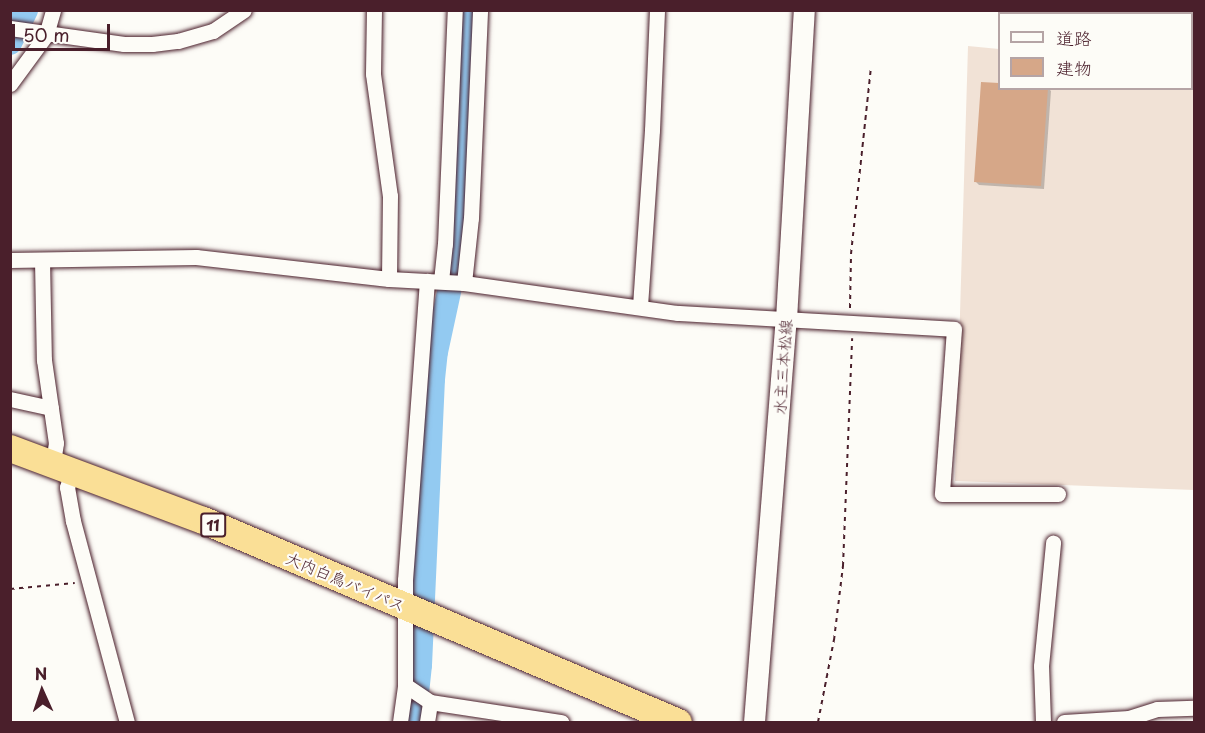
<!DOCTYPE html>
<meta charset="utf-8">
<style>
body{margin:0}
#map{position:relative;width:1205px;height:733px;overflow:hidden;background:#fdfcf7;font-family:"Playpen Sans","Klee One",sans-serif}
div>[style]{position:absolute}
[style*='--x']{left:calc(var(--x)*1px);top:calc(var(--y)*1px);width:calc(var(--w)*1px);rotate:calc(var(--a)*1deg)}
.built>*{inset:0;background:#f1e2d6}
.shadow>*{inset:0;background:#0003}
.river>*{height:24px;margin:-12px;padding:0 12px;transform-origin:12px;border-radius:12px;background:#93caf1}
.building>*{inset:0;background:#d6a788}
.path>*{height:2px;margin-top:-1px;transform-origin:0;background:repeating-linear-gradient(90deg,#4a1f2b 0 4.5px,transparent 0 9px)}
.roads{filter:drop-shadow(0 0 2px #4a1f2b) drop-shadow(0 0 2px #4a1f2b)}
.street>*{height:15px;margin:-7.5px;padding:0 7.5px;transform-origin:7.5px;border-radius:7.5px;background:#fdfcf7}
.secondary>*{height:21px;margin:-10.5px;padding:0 10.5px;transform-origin:10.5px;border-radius:10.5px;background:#fdfcf7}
.highway>*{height:27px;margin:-13.5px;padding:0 13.5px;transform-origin:13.5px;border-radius:13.5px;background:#fadf96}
span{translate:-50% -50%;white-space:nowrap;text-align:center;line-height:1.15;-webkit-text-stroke:4.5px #fdfcf7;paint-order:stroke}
.shield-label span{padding:2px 4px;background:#fdfcf7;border:2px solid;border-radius:4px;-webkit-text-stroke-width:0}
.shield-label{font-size:15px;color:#4a1f2b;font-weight:700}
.street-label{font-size:16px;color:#4a1f2b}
.frame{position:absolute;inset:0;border:12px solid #4a1f2b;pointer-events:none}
.legend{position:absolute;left:998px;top:12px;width:195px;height:78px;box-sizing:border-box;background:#fdfcf7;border:2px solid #b5a4a5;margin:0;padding:8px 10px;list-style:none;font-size:18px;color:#4a1f2b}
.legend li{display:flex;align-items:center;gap:12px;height:30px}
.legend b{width:30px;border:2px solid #b5a4a5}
.north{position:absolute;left:12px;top:661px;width:60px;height:60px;-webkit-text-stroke:4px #fdfcf7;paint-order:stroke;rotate:357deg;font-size:16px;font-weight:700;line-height:24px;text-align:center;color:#4a1f2b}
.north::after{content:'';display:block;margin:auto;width:21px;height:27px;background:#4a1f2b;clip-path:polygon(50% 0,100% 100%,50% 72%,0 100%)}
.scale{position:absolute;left:12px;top:24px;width:98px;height:27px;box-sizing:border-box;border:3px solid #4a1f2b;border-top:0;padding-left:8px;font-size:18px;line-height:21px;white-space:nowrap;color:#4a1f2b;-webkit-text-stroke:4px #fdfcf7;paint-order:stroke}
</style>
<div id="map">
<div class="built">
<div style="clip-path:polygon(968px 46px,999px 49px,1000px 88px,1192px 88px,1192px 67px,1194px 68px,1194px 490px,955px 481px)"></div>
</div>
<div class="shadow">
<div style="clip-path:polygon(982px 83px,1000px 84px,1000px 88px,1048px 88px,1051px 91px,1044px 189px,979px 185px,975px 181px)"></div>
</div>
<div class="river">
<div style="--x:10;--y:43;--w:37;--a:-64"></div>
<div style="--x:414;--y:722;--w:57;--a:-84"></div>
<div style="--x:420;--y:665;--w:286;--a:-87.4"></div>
<div style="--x:433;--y:379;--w:27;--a:-84"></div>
<div style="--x:436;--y:352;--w:85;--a:-77.8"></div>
<div style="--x:454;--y:269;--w:259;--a:-86.9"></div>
</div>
<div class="building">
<div style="clip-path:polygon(981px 82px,999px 83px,999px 88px,1048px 88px,1041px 186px,974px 182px)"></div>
</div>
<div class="path">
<div style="--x:850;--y:308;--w:54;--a:-88.9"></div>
<div style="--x:851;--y:254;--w:189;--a:-83.9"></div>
<div style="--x:10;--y:589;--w:65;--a:-5.3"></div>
<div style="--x:818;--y:722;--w:84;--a:-79"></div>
<div style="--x:834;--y:640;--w:75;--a:-83.1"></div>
<div style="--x:843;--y:566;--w:228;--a:-87.7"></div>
</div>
<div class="roads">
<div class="street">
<div style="--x:374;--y:10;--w:64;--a:90.9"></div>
<div style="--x:373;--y:74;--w:123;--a:82.1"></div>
<div style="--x:390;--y:196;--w:83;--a:90.7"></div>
<div style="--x:1113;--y:14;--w:4;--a:-76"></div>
<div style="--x:10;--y:28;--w:115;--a:8"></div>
<div style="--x:124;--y:44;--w:28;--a:0"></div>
<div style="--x:152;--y:44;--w:26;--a:-7"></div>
<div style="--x:178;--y:41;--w:36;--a:-16"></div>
<div style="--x:213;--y:31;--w:37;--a:-34"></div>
<div style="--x:10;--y:84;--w:61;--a:-53.7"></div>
<div style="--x:46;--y:35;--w:26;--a:-74"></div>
<div style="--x:10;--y:260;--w:186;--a:-0.9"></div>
<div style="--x:196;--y:257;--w:194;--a:6.5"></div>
<div style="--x:389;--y:279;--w:75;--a:3.1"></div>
<div style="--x:464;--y:283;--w:216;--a:8"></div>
<div style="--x:678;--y:313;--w:276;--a:3.3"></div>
<div style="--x:954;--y:329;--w:165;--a:94.2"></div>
<div style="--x:942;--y:494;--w:116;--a:0"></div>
<div style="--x:42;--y:260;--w:100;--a:88.9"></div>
<div style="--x:44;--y:360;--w:84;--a:81.8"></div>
<div style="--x:56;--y:443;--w:20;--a:99"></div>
<div style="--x:441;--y:281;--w:37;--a:-84"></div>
<div style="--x:445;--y:244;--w:234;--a:-87.6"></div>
<div style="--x:464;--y:283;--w:65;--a:-83.9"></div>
<div style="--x:471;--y:218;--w:208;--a:-87.5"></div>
<div style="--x:640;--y:306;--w:176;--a:-86.1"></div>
<div style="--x:652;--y:130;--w:120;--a:-87.6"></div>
<div style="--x:10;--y:399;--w:42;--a:12.4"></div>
<div style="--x:72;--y:470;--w:18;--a:106"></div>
<div style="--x:67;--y:487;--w:35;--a:80"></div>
<div style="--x:73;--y:521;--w:208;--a:75"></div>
<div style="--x:405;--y:685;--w:30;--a:34"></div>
<div style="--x:430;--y:702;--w:133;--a:8.7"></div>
<div style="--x:400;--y:722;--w:37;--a:-82"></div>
<div style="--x:405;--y:685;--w:105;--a:-90"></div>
<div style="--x:405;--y:580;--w:300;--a:-85.8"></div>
<div style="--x:427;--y:722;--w:20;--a:-81"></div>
<div style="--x:1043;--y:722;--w:56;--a:-92"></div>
<div style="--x:1041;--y:666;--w:124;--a:-84.4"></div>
<div style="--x:1064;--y:722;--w:65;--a:-3.5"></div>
<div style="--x:1129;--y:718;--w:29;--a:-18"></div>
<div style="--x:1157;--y:709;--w:37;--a:-2"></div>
</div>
<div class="secondary">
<div style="--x:754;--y:722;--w:404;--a:-85.5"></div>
<div style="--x:786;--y:319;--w:310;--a:-86.7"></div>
</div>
<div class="highway">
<div style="--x:1190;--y:10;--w:4;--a:14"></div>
<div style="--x:10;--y:448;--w:206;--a:20.5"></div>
<div style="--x:203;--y:520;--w:516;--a:23.04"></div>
</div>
</div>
<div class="shield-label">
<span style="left:213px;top:525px">11</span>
</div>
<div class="street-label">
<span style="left:782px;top:367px;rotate:-86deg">水主三本松線</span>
<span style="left:346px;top:581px;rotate:23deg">大内白鳥バイパス</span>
</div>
<div class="frame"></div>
<ul class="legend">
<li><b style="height:8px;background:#fdfcf7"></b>道路</li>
<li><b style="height:16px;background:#d6a788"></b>建物</li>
</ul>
<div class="north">N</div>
<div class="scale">50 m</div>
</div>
